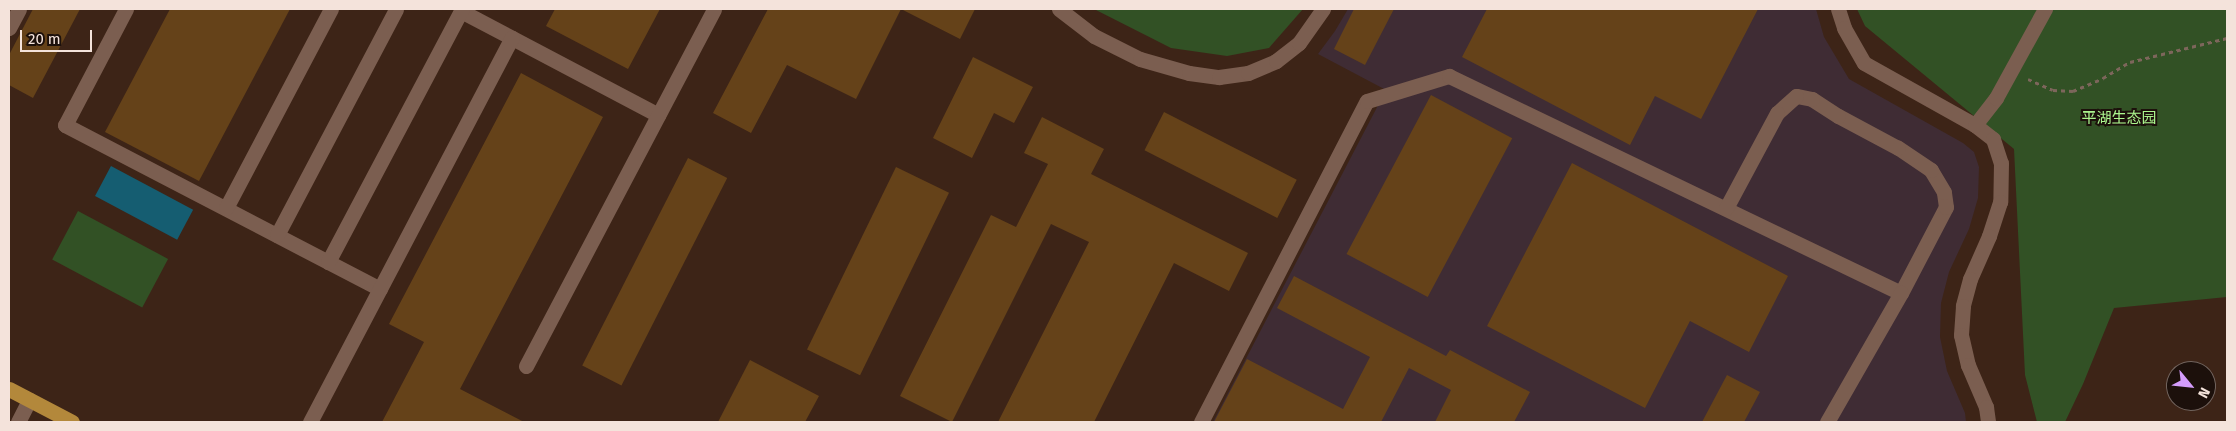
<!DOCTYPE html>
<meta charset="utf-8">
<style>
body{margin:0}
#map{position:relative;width:2236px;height:431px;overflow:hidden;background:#3d2417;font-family:"Fira Sans","Noto Sans SC",sans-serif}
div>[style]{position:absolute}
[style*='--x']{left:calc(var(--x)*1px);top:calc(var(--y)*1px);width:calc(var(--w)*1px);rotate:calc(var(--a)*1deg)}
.commercial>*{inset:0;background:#3f2c34}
.green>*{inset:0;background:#325125;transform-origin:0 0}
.water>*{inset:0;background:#155d71;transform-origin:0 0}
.building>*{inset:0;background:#654219;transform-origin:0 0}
.path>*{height:3px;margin-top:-1.5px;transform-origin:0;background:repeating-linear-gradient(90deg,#7d665b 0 4px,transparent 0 8px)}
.minor>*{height:15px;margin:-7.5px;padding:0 7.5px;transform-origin:7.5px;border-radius:7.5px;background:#7b5e50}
.major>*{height:15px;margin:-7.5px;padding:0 7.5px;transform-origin:7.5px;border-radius:7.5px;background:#b3883b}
span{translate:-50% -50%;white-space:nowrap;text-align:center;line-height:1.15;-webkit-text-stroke:4px #1c100b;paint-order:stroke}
.park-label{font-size:15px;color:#acf68e}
.frame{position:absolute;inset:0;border:10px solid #f4e3db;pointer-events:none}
.north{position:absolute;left:2166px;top:361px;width:50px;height:50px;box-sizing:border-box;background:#1c100b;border:1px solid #72645e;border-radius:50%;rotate:118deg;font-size:14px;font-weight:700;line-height:20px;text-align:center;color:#f4e3db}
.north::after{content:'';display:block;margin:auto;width:18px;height:22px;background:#d49cfb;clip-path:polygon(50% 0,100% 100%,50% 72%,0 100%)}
.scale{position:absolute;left:20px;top:30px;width:72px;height:22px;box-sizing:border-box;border:2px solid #f4e3db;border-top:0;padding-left:6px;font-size:15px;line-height:18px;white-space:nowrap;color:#f4e3db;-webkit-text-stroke:4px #1c100b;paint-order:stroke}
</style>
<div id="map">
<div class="commercial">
<div style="clip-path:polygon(1348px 9px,1816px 9px,1824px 37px,1849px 79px,1963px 143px,1974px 152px,1979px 167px,1978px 198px,1969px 229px,1949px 272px,1941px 303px,1940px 337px,1947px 371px,1965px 413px,1966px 422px,1213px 422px,1386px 90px,1318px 54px,1335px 31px)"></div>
</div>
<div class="green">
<div style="clip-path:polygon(1094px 9px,1303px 9px,1269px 48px,1227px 56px,1171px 48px)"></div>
<div style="clip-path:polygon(1857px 9px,2227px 9px,2227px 297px,2114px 308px,2083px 384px,2065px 422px,2037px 422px,2025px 375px,2014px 149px,1865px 26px)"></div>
<div style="left:78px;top:211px;width:102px;height:55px;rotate:28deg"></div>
</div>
<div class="water">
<div style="left:111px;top:166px;width:93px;height:34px;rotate:28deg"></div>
</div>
<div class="building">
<div style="clip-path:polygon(33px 9px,80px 9px,33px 98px,9px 85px,9px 55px)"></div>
<div style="clip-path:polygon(170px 9px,290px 9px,199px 181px,105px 132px)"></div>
<div style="clip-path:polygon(555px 9px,660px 9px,628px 69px,546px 26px)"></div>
<div style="clip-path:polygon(768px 9px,975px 9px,960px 39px,901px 9px,856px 99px,787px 65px,751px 133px,713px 113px)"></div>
<div style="clip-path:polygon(1354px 9px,1394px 9px,1365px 65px,1334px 49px)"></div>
<div style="clip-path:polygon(1487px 9px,1758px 9px,1701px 119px,1655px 96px,1630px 145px,1462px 57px)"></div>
<div style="clip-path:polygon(973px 57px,1033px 87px,1014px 123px,994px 113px,972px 158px,933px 138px)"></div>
<div style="clip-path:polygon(521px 73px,603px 117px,460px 389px,524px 422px,382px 422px,424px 342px,389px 324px)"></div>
<div style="left:1431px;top:95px;width:92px;height:180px;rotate:28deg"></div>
<div style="left:1164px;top:112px;width:149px;height:43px;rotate:27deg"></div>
<div style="clip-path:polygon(1042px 117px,1104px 149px,1091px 174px,1248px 253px,1229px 291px,1174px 263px,1094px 422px,998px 422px,1089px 242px,1051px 224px,952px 422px,900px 396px,991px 215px,1016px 227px,1048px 164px,1024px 153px)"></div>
<div style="left:688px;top:158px;width:44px;height:233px;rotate:27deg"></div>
<div style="clip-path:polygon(1572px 163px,1788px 276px,1749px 352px,1690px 321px,1645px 408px,1487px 326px)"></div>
<div style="left:896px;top:167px;width:59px;height:203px;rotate:26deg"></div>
<div style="clip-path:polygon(1294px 276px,1446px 356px,1450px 350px,1530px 392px,1514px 422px,1435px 422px,1451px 390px,1409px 368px,1381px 422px,1214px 422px,1247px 359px,1343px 409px,1370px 357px,1277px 308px)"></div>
<div style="clip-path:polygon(750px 360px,819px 396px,805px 422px,718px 422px)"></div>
<div style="clip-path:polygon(1727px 375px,1760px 392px,1744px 422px,1702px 422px)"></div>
</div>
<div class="path">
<div style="--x:2028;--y:79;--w:27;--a:24"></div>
<div style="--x:2053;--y:90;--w:20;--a:3"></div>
<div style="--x:2073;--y:91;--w:33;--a:-23"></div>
<div style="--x:2103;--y:78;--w:31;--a:-31"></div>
<div style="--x:2130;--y:62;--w:100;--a:-13.9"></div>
</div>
<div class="minor">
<div style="--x:126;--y:9;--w:131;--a:117.7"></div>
<div style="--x:65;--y:125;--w:355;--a:27.5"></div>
<div style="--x:1059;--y:9;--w:44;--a:37.6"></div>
<div style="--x:1094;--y:36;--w:51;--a:26.6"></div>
<div style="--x:1140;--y:59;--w:51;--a:15.9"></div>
<div style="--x:1189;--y:73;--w:30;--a:8"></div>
<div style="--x:1219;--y:77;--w:29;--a:-8"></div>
<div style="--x:1248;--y:73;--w:30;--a:-23"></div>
<div style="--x:1276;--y:61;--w:29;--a:-38"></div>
<div style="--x:1299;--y:43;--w:42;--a:-54.8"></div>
<div style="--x:1838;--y:9;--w:20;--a:72"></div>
<div style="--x:1844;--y:28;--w:40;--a:60.3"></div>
<div style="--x:1864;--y:63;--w:127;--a:29.2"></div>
<div style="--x:1975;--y:125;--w:23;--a:38"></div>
<div style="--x:1993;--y:139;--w:25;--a:72"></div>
<div style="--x:2001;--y:163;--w:39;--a:91"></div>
<div style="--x:2000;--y:202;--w:36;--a:108"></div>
<div style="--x:1989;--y:236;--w:47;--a:113.8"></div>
<div style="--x:1970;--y:279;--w:28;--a:105"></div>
<div style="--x:1963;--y:306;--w:29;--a:94"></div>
<div style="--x:1961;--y:335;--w:31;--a:77"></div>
<div style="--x:1968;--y:365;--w:46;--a:66.8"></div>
<div style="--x:1986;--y:407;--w:15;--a:82"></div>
<div style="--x:461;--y:11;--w:223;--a:27.8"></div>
<div style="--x:9;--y:28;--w:21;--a:-62"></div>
<div style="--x:1975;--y:125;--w:34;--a:-52"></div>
<div style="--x:1996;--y:98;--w:102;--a:-61.2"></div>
<div style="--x:226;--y:208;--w:225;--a:-62.2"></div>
<div style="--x:277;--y:235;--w:255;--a:-62.2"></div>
<div style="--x:328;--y:262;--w:286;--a:-62.1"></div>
<div style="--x:526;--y:366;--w:403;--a:-62.2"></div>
<div style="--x:18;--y:422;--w:25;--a:-63"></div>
<div style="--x:310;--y:422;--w:434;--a:-62.3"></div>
<div style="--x:1201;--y:422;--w:361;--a:-62.7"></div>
<div style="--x:1367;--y:101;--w:86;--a:-17"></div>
<div style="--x:1449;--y:76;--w:501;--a:25.65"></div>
<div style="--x:1901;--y:293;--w:97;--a:-62.4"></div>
<div style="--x:1946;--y:207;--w:15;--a:-98"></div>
<div style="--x:1944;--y:192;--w:26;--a:-121"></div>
<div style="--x:1931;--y:170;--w:40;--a:-146"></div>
<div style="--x:1898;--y:148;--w:68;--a:-151.9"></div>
<div style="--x:1838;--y:116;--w:31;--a:-147"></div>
<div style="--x:1812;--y:99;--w:16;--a:-169"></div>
<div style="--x:1796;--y:96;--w:25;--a:138"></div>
<div style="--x:1777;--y:113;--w:108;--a:118.2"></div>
<div style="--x:1827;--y:422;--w:149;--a:-60.2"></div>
</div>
<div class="major">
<div style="--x:9;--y:389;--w:71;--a:27.6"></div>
</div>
<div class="park-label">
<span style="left:2119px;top:119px">平湖生态园</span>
</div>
<div class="frame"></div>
<div class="north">N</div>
<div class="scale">20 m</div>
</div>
